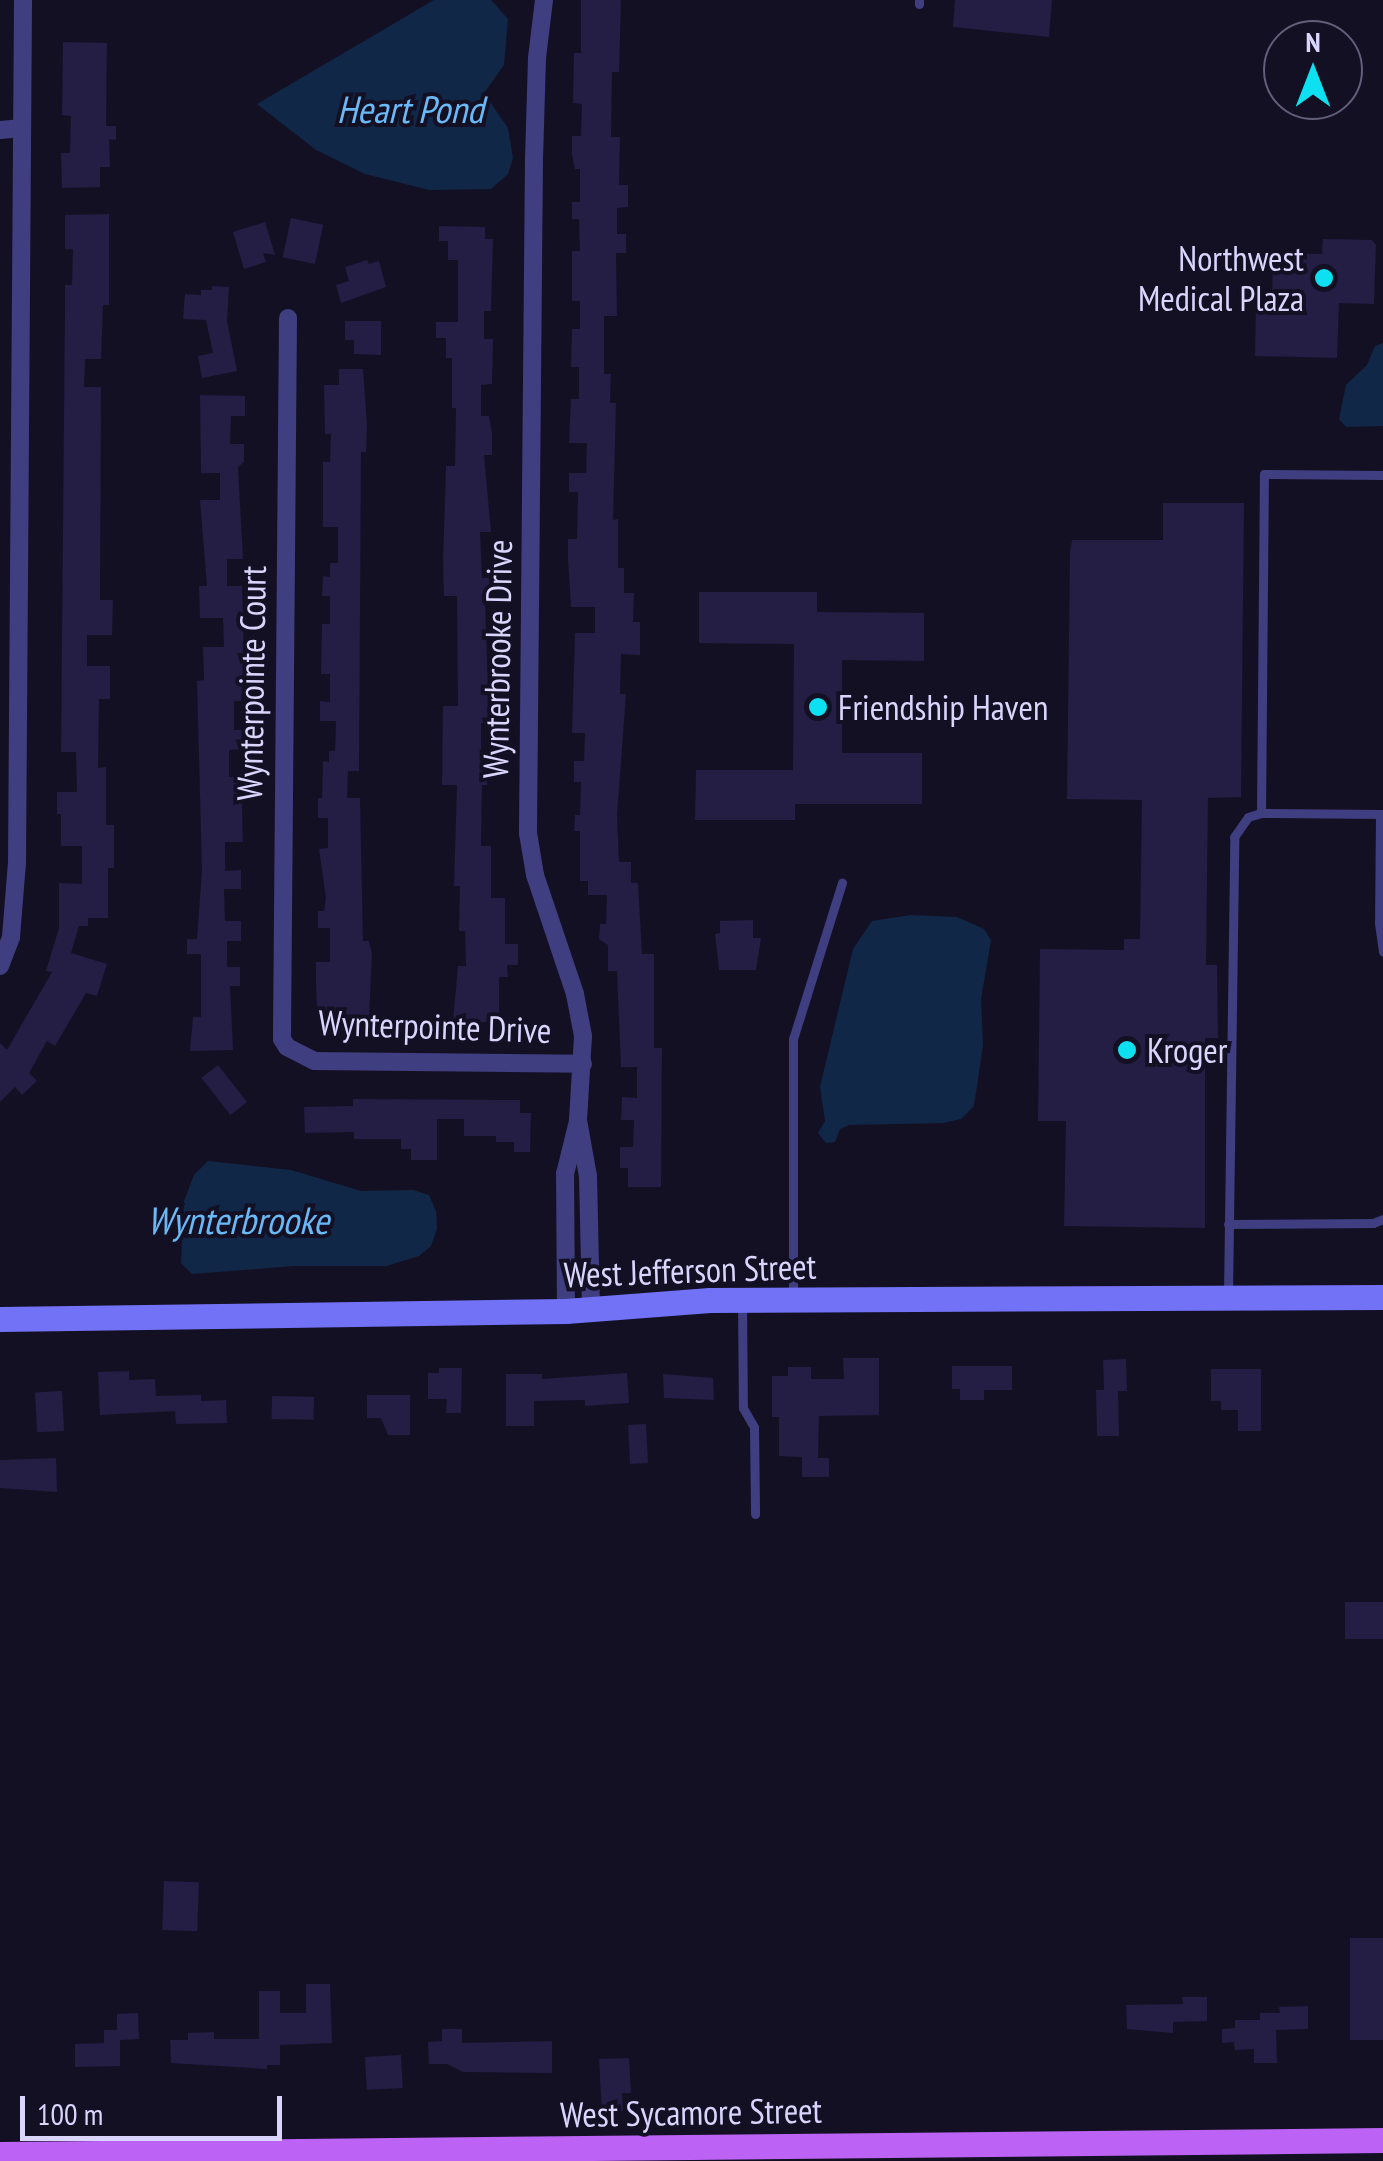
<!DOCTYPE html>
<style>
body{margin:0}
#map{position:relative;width:1383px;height:2161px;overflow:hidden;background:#131024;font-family:"PT Sans Narrow",sans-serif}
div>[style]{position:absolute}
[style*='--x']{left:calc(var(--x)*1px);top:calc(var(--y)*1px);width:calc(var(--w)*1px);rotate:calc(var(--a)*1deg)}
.water>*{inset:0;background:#112747}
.building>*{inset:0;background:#241d44;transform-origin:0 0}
.lane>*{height:9px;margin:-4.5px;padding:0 4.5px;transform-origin:4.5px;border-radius:4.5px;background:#3f3e80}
.street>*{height:18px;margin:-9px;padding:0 9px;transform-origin:9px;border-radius:9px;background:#3f3e80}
.secondary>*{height:25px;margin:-12.5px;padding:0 12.5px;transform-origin:12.5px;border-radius:12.5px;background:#7272f7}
.primary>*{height:25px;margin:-12.5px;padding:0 12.5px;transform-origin:12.5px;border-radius:12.5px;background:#bc63f6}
.dots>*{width:28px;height:28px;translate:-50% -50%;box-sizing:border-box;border:5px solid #131024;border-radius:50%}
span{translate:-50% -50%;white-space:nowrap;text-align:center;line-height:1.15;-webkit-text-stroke:8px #131024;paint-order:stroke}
.poi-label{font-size:35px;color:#d9d5fd}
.right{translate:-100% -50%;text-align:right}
.left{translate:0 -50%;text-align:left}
.street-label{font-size:35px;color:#d9d5fd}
.water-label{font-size:38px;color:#6ab9f7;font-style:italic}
.north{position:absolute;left:1263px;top:20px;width:100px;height:100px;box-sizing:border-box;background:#131024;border:2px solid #625f7b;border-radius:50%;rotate:0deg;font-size:28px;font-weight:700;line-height:40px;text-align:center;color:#d9d5fd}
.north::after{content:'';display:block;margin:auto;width:35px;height:45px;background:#0de0f1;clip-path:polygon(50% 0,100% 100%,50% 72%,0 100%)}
.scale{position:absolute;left:20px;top:2096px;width:262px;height:45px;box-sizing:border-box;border:5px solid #d9d5fd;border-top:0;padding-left:12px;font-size:30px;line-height:35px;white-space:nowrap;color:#d9d5fd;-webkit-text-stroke:8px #131024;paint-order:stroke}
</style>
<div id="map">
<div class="water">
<div style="clip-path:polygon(434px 0,491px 0,508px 19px,504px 65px,484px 93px,508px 128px,513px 158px,508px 174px,491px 189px,429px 190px,365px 174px,316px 150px,257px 104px)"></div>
<div style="clip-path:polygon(1383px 343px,1383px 426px,1346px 427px,1339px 419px,1346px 385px,1367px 365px,1375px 346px)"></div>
<div style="clip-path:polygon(911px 915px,957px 917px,984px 929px,991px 940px,981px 999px,983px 1045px,974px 1106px,961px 1119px,943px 1123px,849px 1125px,840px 1129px,835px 1142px,826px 1143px,818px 1133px,825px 1121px,820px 1087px,853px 949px,872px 921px)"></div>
<div style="clip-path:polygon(208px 1161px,291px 1170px,361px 1191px,413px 1190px,429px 1195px,436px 1211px,437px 1229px,431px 1246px,419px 1256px,386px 1266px,294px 1266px,192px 1274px,181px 1263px,184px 1201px,194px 1175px)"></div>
</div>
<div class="building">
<div style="clip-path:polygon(581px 0,621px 0,619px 72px,612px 72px,611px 137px,620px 137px,619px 185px,628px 185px,628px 207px,617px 208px,617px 234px,626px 234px,626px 253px,616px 253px,617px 316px,604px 316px,604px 374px,611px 374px,610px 403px,616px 403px,613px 520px,618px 519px,618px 568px,624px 568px,624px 593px,634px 593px,633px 622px,640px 622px,640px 655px,621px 654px,620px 694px,626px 694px,617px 815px,619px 862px,631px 862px,631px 883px,638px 883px,642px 954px,654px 954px,654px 1048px,662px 1048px,661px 1187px,628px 1187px,628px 1168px,620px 1168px,620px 1147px,633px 1147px,634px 1120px,621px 1120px,622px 1097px,637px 1098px,637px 1067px,621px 1067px,617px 971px,608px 971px,608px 945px,599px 939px,600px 924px,606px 924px,607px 895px,588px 895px,588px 881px,580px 881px,580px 831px,574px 831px,575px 815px,580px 815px,581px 782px,574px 782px,574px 761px,584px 761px,585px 733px,572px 733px,575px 633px,595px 633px,595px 607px,571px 607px,568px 558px,568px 539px,577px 539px,578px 492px,569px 492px,569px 473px,586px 473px,587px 443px,569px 443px,571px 399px,579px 399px,579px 367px,571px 367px,572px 329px,580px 329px,580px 301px,572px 301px,572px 251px,580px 251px,579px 219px,572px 219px,572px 202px,580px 202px,580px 169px,575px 169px,572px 155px,572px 136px,581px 136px,582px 104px,573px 103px,574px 53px,581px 53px)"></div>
<div style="clip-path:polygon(955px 0,1052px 0,1049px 37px,953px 27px)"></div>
<div style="clip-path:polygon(63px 42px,107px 43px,106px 126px,116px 126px,116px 140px,109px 139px,110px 167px,100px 167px,100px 187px,62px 188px,61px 153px,70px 153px,71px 116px,62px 115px)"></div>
<div style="clip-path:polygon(109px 214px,109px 305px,103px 305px,101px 359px,85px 359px,84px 387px,101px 387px,100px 600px,113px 600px,112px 635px,87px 635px,87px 666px,110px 666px,110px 699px,99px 699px,98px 768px,106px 767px,106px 825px,114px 825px,114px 868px,108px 868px,108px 918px,88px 918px,88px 926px,79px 926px,71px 953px,107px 964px,97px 996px,86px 993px,55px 1046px,47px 1041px,29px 1073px,37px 1081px,22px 1095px,15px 1087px,0 1102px,0 1043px,7px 1050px,52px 972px,46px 971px,59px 928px,59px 883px,82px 884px,82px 846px,61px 846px,61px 814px,57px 814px,57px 792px,77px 792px,76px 752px,61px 752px,65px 304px,65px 285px,72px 285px,73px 249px,65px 249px,65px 215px)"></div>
<div style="left:291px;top:218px;width:33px;height:40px;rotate:12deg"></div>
<div style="clip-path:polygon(265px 222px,275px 255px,263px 253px,266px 262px,244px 269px,233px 232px)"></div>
<div style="clip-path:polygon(439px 226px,485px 227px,485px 239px,493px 239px,491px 311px,484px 311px,484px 339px,493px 339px,492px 384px,481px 385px,481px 416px,489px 416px,492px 433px,492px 455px,484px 455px,491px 532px,480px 532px,482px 578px,489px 578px,490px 596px,485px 596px,489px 723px,481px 723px,481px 770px,487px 770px,487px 785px,482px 785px,481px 846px,491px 846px,491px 898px,505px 898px,505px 944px,518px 944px,518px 965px,507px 965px,508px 977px,499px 977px,499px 1022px,453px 1022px,458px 966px,466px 966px,465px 931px,459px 931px,460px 886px,454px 886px,457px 785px,442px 785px,443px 706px,458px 706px,457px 596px,444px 596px,443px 562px,446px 466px,455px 466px,456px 408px,452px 408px,452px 358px,446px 358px,446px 338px,436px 338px,436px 322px,458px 322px,458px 260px,448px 260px,448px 241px,439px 241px)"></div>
<div style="clip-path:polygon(1323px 239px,1372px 240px,1376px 245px,1374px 304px,1339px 303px,1337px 358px,1255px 356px,1256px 304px,1272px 305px,1273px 253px,1322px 254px)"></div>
<div style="clip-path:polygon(367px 260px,369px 264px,379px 261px,386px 287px,341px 303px,336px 285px,349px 281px,345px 267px)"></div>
<div style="clip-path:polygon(212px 286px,229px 287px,227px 321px,237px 371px,202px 378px,198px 356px,213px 353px,206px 320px,183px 319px,185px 294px,201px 295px,201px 290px,212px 290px)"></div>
<div style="clip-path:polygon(345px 321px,381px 321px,381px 355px,354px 354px,354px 340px,345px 340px)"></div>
<div style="clip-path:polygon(339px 369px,363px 369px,367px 425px,366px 452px,361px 452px,359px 771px,348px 771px,347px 798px,360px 798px,363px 941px,369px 941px,372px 954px,369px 1019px,324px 1018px,325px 1009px,317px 1009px,316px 983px,316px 962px,330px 962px,330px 928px,318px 928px,318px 911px,324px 911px,326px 898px,319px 849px,328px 848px,328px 818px,318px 818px,318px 798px,322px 798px,323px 761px,329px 762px,329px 751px,335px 751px,336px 721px,320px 721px,320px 701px,330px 702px,330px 674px,321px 674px,322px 624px,330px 624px,330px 596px,322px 596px,323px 576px,330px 577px,330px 563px,338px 563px,338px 527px,323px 527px,323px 462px,330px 462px,331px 434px,325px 434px,324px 385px,339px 385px)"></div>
<div style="clip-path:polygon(200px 395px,245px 396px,245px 416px,231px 416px,230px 444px,244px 444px,244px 462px,238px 467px,243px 559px,227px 559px,227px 586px,242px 586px,244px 659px,241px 701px,234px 701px,234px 730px,242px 730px,242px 749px,229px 750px,229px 777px,241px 777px,243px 842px,225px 842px,225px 871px,241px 870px,241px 889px,224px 889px,225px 921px,241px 921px,241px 941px,227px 941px,227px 967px,240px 967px,240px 986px,230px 986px,233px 1050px,190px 1051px,193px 1017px,201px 1017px,201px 954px,187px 954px,187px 939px,197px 939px,202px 871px,197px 681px,204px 680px,203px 647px,224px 647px,223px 618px,200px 618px,199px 586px,207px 586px,200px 500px,220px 500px,220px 473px,201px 473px)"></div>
<div style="clip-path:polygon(1163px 503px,1244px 503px,1241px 797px,1208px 798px,1206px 965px,1217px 965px,1218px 1038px,1205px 1038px,1205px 1228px,1064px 1226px,1066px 1121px,1038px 1121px,1040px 949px,1124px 950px,1124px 939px,1140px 939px,1142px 800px,1067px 799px,1070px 553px,1072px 540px,1163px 540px)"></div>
<div style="clip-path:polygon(699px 592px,817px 592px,817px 612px,924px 613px,924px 661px,842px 660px,842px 753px,922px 753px,922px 804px,795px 804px,795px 820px,695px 820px,696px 770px,793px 770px,794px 644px,699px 643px)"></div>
<div style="clip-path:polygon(753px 920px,753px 938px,761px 938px,756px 970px,719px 970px,715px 934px,720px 933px,720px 921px)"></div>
<div style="left:218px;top:1065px;width:47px;height:21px;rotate:52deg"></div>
<div style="clip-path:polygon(353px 1099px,520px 1100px,520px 1113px,531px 1113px,530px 1152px,514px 1152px,514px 1142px,496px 1142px,496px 1136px,464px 1136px,464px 1119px,437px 1119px,437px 1160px,411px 1160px,411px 1149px,401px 1149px,401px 1139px,354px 1139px,354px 1132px,305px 1133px,304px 1107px,353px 1106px)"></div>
<div style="clip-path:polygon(843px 1358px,879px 1358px,879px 1415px,819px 1416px,818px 1458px,829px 1458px,829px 1477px,802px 1477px,802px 1457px,779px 1456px,779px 1417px,772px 1417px,772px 1376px,788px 1376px,788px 1367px,811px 1367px,811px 1379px,844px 1379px)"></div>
<div style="clip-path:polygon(1126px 1359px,1127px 1391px,1118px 1391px,1119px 1436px,1097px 1436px,1096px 1390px,1104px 1390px,1103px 1360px)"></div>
<div style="clip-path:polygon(952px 1366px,1012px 1366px,1012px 1390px,984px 1390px,984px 1400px,960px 1400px,960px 1389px,952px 1389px)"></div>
<div style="clip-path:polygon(439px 1368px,462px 1368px,461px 1413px,446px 1413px,447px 1399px,428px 1399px,428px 1373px,439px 1373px)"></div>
<div style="clip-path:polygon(1211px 1369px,1261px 1369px,1261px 1431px,1238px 1431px,1238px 1410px,1221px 1410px,1221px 1401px,1211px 1401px)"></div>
<div style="clip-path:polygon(129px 1371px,129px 1380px,155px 1379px,156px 1396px,201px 1395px,201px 1401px,226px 1400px,227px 1423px,176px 1424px,175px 1411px,100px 1415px,98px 1372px)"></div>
<div style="clip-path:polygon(627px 1373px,629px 1403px,585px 1406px,585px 1400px,534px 1401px,534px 1426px,506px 1426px,506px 1374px,542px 1374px,542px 1379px)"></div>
<div style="clip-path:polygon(663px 1374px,713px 1378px,714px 1400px,664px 1398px)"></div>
<div style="left:62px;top:1391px;width:40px;height:27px;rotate:87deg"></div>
<div style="clip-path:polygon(367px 1395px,410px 1395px,410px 1435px,388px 1435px,381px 1418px,367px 1418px)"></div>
<div style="left:272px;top:1396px;width:42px;height:23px;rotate:1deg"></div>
<div style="left:646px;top:1424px;width:39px;height:18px;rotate:87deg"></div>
<div style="clip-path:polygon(56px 1458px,57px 1492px,0 1488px,0 1460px)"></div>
<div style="left:1383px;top:1602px;width:37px;height:38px;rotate:90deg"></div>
<div style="left:164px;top:1881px;width:35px;height:49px;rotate:2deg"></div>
<div style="left:1350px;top:1938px;width:33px;height:102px"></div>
<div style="clip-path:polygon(306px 1984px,330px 1984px,332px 2043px,280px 2045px,280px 2065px,267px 2065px,267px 2069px,171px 2063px,170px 2040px,188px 2040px,188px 2033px,214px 2032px,214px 2039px,259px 2039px,259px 1991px,280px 1991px,280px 2013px,306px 2013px)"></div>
<div style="clip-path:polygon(1182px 1997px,1207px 1997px,1207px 2021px,1173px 2022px,1173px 2033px,1127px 2029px,1126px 2005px,1183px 2004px)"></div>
<div style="clip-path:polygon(1308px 2006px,1308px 2029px,1276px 2030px,1277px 2063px,1254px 2063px,1254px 2049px,1235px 2050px,1234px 2042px,1222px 2043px,1222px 2029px,1235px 2028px,1235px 2020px,1260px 2020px,1260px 2013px,1280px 2013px,1279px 2007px)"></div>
<div style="clip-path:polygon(138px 2013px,139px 2039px,120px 2040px,120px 2066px,75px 2067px,75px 2044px,104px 2043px,104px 2030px,117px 2030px,117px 2014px)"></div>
<div style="clip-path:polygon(442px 2029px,462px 2029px,462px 2043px,552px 2041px,552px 2073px,463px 2072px,447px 2064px,429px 2064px,428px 2042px,442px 2041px)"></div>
<div style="left:401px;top:2055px;width:33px;height:36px;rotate:87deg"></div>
<div style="clip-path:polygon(629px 2058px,631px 2093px,622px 2093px,623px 2111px,602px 2113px,599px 2059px)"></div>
</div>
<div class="lane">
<div style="--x:919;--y:0;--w:4;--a:90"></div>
<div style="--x:1261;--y:813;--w:339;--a:-89.5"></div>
<div style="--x:1264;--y:474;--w:119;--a:0.5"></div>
<div style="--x:1380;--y:814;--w:109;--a:90.5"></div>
<div style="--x:1379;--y:923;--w:29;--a:82"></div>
<div style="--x:1228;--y:1224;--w:145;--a:-0.4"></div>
<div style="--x:1373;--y:1223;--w:11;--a:-22"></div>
<div style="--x:1228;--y:1294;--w:457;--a:-89.2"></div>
<div style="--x:1234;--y:837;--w:24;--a:-55"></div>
<div style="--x:1248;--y:817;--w:14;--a:-17"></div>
<div style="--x:1261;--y:813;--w:122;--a:0.5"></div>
<div style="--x:793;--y:1297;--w:258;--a:-90"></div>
<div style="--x:793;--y:1039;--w:164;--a:-72.6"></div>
<div style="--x:742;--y:1301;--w:107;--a:89.5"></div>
<div style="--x:743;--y:1408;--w:22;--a:60"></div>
<div style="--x:754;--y:1427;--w:87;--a:89.3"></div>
</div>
<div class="street">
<div style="--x:544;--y:0;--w:58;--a:96.9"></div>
<div style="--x:537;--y:58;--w:99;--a:91.7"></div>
<div style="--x:534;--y:157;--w:676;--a:90.51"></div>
<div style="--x:528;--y:833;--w:43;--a:80.5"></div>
<div style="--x:535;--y:875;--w:126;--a:71.4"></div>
<div style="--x:575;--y:994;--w:43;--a:79.2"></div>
<div style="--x:583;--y:1036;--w:84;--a:93.4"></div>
<div style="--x:578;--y:1120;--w:57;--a:79.9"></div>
<div style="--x:588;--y:1176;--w:133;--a:88.7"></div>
<div style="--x:0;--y:130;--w:22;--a:-5"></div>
<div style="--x:288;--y:318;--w:721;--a:90.48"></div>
<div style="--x:282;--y:1039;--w:9;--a:58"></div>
<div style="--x:287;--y:1047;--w:30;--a:27"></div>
<div style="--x:314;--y:1061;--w:269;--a:0.6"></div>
<div style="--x:0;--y:966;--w:31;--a:-69"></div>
<div style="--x:11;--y:937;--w:74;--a:-85.4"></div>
<div style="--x:17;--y:863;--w:863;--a:-89.6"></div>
<div style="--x:566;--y:1311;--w:137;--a:-90.4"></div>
<div style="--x:565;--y:1174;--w:55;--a:-76.2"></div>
</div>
<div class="secondary">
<div style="--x:0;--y:1319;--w:566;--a:-0.81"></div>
<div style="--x:566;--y:1311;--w:144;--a:-4.4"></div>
<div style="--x:710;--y:1300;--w:673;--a:-0.26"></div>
</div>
<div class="primary">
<div style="--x:0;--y:2154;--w:1383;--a:-0.58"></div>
</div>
<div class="dots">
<div style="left:1324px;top:278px;background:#0de0f1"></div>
<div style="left:818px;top:707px;background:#0de0f1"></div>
<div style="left:1127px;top:1050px;background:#0de0f1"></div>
</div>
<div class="poi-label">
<span class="right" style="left:1304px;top:278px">Northwest<br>Medical Plaza</span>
<span class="left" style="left:838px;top:707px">Friendship Haven</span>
<span class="left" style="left:1147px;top:1050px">Kroger</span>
</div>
<div class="street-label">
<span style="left:497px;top:659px;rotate:-89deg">Wynterbrooke Drive</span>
<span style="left:251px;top:683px;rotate:-89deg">Wynterpointe Court</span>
<span style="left:435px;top:1026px;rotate:2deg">Wynterpointe Drive</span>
<span style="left:690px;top:1270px;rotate:-2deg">West Jefferson Street</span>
<span style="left:691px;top:2112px;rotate:-1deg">West Sycamore Street</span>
</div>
<div class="water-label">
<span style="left:410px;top:109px">Heart Pond</span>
<span style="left:238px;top:1220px">Wynterbrooke</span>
</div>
<div class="north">N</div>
<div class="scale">100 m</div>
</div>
